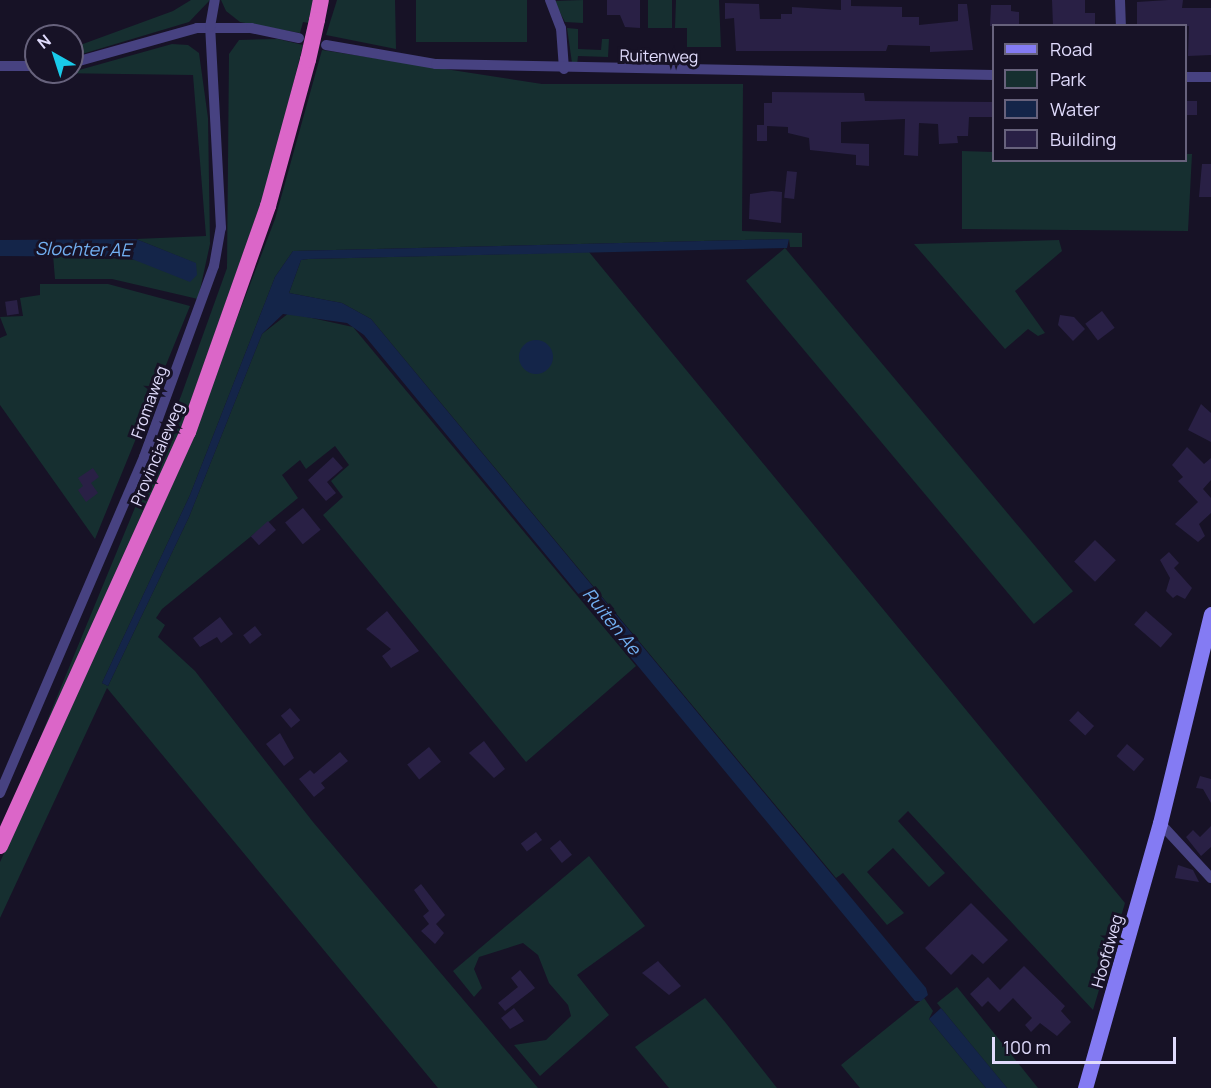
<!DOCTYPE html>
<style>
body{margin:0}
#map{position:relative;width:1211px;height:1088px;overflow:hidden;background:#171226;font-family:Manrope,sans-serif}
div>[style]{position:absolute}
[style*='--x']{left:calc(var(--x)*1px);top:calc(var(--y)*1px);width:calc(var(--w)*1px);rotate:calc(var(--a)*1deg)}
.green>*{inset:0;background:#162f30;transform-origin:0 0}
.water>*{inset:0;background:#142549}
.round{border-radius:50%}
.building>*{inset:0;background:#292045;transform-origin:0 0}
.minor>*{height:10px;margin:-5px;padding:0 5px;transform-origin:5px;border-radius:5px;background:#474281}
.secondary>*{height:15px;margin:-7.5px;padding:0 7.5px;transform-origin:7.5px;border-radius:7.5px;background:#847bf3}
.trunk>*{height:16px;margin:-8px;padding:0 8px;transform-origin:8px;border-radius:8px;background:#db66c8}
.trunk-bridge>*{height:16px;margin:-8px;padding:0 8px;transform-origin:8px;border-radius:8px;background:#db66c8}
span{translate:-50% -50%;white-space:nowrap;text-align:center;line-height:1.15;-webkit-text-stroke:6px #171226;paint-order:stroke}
.street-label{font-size:16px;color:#e0dbfc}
.water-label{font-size:18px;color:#72b0f2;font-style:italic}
.legend{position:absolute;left:992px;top:24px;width:195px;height:138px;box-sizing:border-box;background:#171226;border:2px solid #67627c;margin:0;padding:8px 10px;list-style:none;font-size:18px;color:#e0dbfc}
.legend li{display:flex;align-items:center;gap:12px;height:30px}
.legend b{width:30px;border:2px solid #67627c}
.north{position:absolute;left:24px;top:24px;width:60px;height:60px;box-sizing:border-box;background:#171226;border:2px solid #67627c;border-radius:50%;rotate:321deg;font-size:16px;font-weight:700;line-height:24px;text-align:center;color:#e0dbfc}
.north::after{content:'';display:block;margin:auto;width:21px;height:27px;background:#19cae9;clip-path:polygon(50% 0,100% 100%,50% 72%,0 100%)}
.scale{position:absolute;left:992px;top:1037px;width:184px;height:27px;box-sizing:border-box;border:3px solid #e0dbfc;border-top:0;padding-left:8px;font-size:18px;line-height:21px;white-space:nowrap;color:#e0dbfc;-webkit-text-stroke:4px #171226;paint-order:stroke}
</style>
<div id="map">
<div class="green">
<div style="clip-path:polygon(191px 0,210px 0,189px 22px,72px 57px,72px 48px,173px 11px)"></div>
<div style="clip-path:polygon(221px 0,314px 0,309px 23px,303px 22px,300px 33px,240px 22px,226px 11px)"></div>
<div style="clip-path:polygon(337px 0,395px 0,396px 49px,326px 35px)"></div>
<div style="left:416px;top:0;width:111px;height:42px"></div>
<div style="clip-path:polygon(583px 0,583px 23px,565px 22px,554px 1px)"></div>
<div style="left:648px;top:0;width:24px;height:28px"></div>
<div style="clip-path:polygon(676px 0,719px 0,721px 47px,687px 47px,687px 28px,675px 28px)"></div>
<div style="clip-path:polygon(567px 28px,578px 29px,578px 49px,601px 50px,602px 39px,609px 39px,608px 57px,578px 56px,577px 65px,572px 63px)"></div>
<div style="clip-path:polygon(278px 39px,303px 45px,269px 180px,170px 460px,0 835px,181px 396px,227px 268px,229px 54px,239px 40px)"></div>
<div style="clip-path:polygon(172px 44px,188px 45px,199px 53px,208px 118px,210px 244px,198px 299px,112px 279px,55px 279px,53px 255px,195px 263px,136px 239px,206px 236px,193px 75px,53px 73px,72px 72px)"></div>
<div style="clip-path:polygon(322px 50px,542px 84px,743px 84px,742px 231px,802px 233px,802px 247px,790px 247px,789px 239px,293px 251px,275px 277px,190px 495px,102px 683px,108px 686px,189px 517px,262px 334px,289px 313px,353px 327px,636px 666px,526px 762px,323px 515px,343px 497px,331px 481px,349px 465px,335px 446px,306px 469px,300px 460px,282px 475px,298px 498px,162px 609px,156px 618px,165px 625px,158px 637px,195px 671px,313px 822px,538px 1088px,438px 1088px,107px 688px,0 918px,0 862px,181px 465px,275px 219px)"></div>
<div style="clip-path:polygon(962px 151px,993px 152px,994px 160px,1186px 160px,1186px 154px,1192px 154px,1188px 231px,962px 229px)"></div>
<div style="clip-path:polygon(1059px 240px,1062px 251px,1015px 291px,1045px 333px,1038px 336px,1028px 329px,1005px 349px,914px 244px)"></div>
<div style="left:785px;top:248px;width:448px;height:51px;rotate:50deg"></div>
<div style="clip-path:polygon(589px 252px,1125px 903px,1093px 1010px,908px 811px,898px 821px,945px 873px,929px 887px,893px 848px,867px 872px,904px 913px,887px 925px,843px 873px,836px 878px,371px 319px,342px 303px,289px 293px,301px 260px,308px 259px)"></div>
<div style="clip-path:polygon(40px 284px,108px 284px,190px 306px,95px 539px,0 405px,0 338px,7px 335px,0 317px,23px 316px,20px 298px,40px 295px)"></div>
<div style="clip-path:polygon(589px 856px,645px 926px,577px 975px,609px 1015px,540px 1076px,514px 1045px,546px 1040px,571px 1016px,568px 1005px,549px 983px,538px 955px,523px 943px,479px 957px,474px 969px,482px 988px,474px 997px,453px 971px)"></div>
<div style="clip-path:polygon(957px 987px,1038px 1088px,1007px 1088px,941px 1008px,937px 1003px)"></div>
<div style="clip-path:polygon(705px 998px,725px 1022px,777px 1088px,669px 1088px,635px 1047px)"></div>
<div style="clip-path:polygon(924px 998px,933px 1011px,929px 1019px,986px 1088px,860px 1088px,841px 1065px)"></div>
</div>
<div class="water">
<div style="clip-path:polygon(136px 239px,196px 263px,197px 275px,190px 282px,127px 257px,0 256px,0 240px)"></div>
<div style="clip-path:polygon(789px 239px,787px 248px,308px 259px,301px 260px,289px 293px,342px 303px,371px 319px,926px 988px,928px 995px,921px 1001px,915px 1001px,364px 335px,347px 323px,283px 314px,262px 334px,189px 517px,108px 686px,102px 683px,190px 495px,275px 277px,293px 251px)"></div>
<div class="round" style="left:519px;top:340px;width:34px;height:34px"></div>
<div style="clip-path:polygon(941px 1008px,1003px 1083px,1007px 1088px,986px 1088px,929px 1019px)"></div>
</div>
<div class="building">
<div style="clip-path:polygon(607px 0,640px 0,640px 28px,625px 27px,620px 15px,607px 15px)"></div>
<div style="clip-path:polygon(841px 0,851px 0,851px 6px,902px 7px,902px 17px,919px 17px,919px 25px,958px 21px,958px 4px,967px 4px,973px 50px,930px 52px,930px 46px,888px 45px,886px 51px,736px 51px,734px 18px,725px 19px,725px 3px,759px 4px,760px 19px,781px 19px,781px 14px,792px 14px,792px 7px,841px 10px)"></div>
<div style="clip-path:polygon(1052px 0,1085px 0,1085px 13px,1095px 13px,1095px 26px,1053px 26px)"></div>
<div style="clip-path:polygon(1168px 0,1183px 0,1182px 8px,1211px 8px,1211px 55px,1188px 56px,1189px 26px,1137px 26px,1137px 2px)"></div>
<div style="clip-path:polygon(991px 5px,1011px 5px,1011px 11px,1019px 12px,1019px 26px,990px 26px)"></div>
<div style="clip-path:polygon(772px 92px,864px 93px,865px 101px,993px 102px,993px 117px,969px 117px,968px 136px,957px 136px,958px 143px,939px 144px,938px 124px,919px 123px,918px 156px,904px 155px,905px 119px,841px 122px,841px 143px,869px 144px,869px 166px,856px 165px,856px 155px,810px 150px,809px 138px,788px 133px,788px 127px,767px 126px,767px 141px,757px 141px,757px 125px,764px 125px,764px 103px,772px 103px)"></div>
<div style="left:1185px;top:101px;width:12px;height:14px"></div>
<div style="clip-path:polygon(1202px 164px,1211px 164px,1211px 197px,1199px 197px)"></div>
<div style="left:787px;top:171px;width:10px;height:27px;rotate:6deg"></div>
<div style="clip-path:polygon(772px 191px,782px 192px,781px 223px,749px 219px,750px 194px)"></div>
<div style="left:17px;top:300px;width:14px;height:12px;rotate:82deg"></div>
<div style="left:1102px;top:311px;width:21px;height:21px;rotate:53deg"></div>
<div style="clip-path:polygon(1060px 315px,1074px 317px,1085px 329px,1073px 341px,1058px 325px)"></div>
<div style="clip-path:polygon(1201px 404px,1211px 413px,1211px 442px,1188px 430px)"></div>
<div style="clip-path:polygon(1187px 447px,1204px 464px,1211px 458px,1211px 480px,1203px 489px,1211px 498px,1211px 513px,1199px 524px,1205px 536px,1198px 542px,1175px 524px,1198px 502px,1178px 481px,1183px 477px,1172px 465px)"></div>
<div style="clip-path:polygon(333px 457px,343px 468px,327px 482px,336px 493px,326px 501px,308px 480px)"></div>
<div style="clip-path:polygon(93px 468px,99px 477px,91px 483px,98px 493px,86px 502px,78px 490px,83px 486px,78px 478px)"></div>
<div style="left:303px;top:508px;width:28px;height:23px;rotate:51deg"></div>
<div style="left:268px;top:521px;width:12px;height:23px;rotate:48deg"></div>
<div style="left:1095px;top:540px;width:29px;height:30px;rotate:44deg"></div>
<div style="clip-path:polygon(1169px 552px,1179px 563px,1174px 568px,1192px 588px,1185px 599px,1177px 595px,1173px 598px,1166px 591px,1170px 578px,1160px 560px)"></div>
<div style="clip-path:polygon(387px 611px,419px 651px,391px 668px,382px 656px,391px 649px,366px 629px)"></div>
<div style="left:1146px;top:611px;width:35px;height:18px;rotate:41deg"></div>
<div style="clip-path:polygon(220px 617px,233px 634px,221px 643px,217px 637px,200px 647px,193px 638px)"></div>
<div style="left:255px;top:626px;width:11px;height:15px;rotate:52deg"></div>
<div style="left:290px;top:708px;width:16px;height:12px;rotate:50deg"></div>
<div style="left:1078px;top:711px;width:22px;height:13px;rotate:43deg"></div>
<div style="clip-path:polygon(280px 733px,294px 758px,284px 766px,266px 744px)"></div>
<div style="clip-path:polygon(484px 741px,505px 769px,494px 778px,469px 753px)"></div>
<div style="left:1127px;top:744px;width:23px;height:16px;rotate:41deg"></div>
<div style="left:429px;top:747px;width:19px;height:28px;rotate:51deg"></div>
<div style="clip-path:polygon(340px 752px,348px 761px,321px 783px,325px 788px,314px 797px,299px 779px,310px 770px,314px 774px)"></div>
<div style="clip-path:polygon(1200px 776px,1211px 779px,1211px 803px,1203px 789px,1196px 788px)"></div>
<div style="clip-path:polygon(1211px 826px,1211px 847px,1201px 856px,1186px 837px,1193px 830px,1200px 837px)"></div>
<div style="left:536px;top:832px;width:10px;height:19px;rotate:53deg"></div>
<div style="left:560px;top:840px;width:19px;height:13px;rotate:51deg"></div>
<div style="clip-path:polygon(1178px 865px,1193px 870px,1199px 882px,1175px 878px)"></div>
<div style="clip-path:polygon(421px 884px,445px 915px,436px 924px,444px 933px,435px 944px,421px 931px,429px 924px,423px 916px,429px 911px,414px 890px)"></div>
<div style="clip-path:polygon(971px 903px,1008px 940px,983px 964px,972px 954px,951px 975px,925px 948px)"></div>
<div style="clip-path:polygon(658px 961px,681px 986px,669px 995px,642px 973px)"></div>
<div style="clip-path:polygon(1024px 966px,1065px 1006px,1061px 1011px,1071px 1022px,1057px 1036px,1040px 1023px,1031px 1032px,1025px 1025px,1032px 1018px,1013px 998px,999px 1012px,988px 1001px,982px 1007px,970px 994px,988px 977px,1000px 990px)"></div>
<div style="clip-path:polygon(520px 970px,535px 988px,505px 1011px,498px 1003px,518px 987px,511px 978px)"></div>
<div style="clip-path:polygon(514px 1008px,524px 1021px,510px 1029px,501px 1018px)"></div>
</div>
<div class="minor">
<div style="--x:550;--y:0;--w:30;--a:69"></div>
<div style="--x:561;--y:28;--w:41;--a:85.8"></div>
<div style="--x:1120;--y:0;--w:26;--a:88"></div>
<div style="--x:326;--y:45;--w:112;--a:9.8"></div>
<div style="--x:436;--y:64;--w:558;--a:1.13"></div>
<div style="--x:72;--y:63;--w:130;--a:-15.6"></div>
<div style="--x:197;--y:28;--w:54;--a:0"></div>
<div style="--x:251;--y:28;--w:49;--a:11.8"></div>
<div style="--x:0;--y:66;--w:36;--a:0"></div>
<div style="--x:1186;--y:77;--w:25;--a:0"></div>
<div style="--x:0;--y:793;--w:366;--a:-66.8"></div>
<div style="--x:144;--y:457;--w:203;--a:-69.9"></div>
<div style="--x:214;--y:266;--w:39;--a:-80"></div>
<div style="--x:221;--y:228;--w:201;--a:-93.1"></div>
<div style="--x:210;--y:27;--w:27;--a:-80"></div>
<div style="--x:1160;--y:823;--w:75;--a:47.2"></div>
</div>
<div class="secondary">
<div style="--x:1085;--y:1088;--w:275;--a:-74.2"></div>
<div style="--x:1160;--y:823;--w:215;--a:-76.3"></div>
</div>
<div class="trunk">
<div style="--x:317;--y:20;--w:20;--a:-79"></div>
<div style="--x:0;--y:846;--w:455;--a:-65.6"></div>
<div style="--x:188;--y:432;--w:240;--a:-70.5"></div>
<div style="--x:268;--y:206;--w:151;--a:-74.7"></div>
</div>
<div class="trunk-bridge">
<div style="--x:308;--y:60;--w:41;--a:-77.3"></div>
</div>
<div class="street-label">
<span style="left:659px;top:56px;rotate:1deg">Ruitenweg</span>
<span style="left:149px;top:402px;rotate:-70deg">Fromaweg</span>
<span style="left:157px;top:454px;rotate:-67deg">Provincialeweg</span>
<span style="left:1107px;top:951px;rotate:-74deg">Hoofdweg</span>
</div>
<div class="water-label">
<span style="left:83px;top:249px;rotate:1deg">Slochter AE</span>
<span style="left:612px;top:621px;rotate:51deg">Ruiten Ae</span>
</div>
<ul class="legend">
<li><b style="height:8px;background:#847bf3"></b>Road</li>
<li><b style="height:16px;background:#162f30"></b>Park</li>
<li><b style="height:16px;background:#142549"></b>Water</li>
<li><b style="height:16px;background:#292045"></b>Building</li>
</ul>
<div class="north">N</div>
<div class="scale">100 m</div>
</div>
